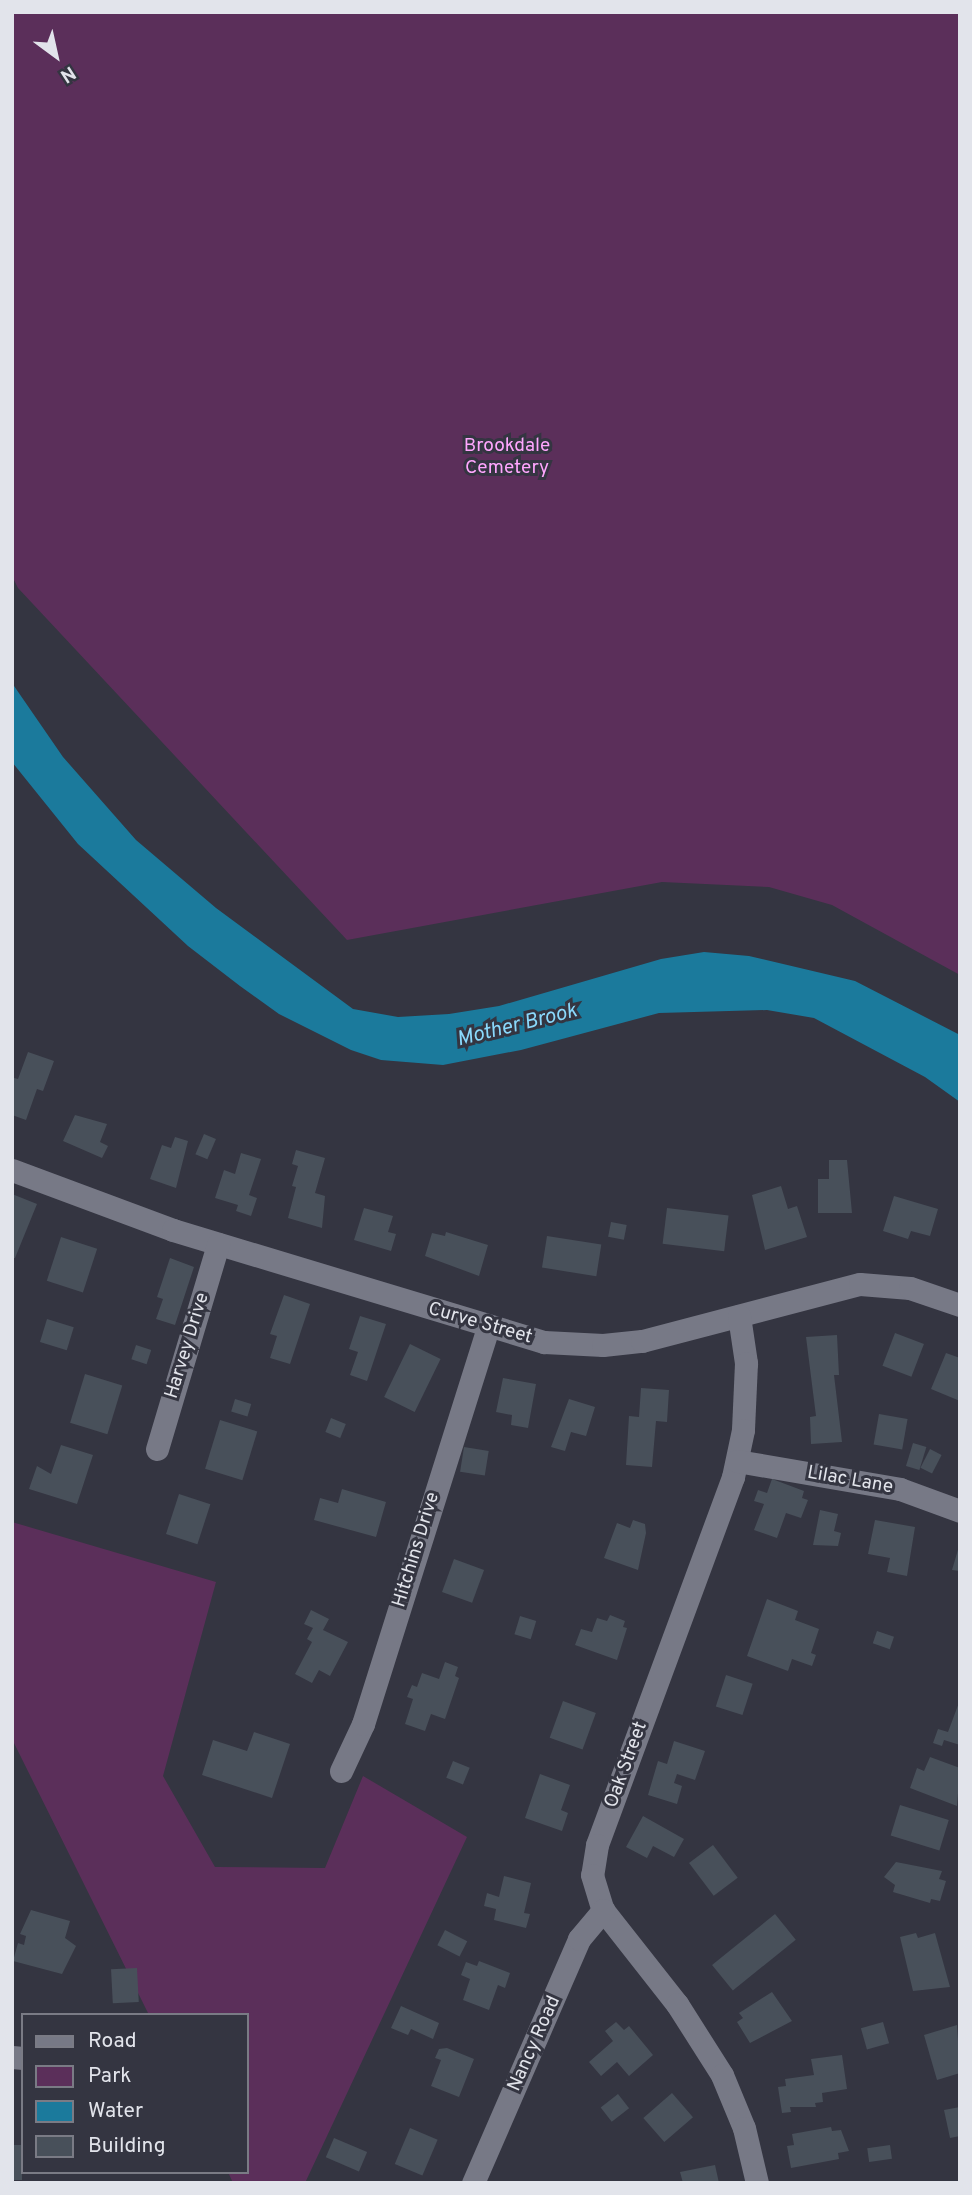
<!DOCTYPE html>
<style>
body{margin:0}
#map{position:relative;width:972px;height:2195px;overflow:hidden;background:#343541;font-family:Overpass,sans-serif}
div>[style]{position:absolute}
[style*='--x']{left:calc(var(--x)*1px);top:calc(var(--y)*1px);width:calc(var(--w)*1px);rotate:calc(var(--a)*1deg)}
.green>*{inset:0;background:#5b2f5a}
.water>*{inset:0;background:#1b7a9c}
.building>*{inset:0;background:#48505a;transform-origin:0 0}
.street>*{height:23px;margin:-11.5px;padding:0 11.5px;transform-origin:11.5px;border-radius:11.5px;background:#777986}
span{translate:-50% -50%;white-space:nowrap;text-align:center;line-height:1.15;-webkit-text-stroke:6px #343541;paint-order:stroke}
.park-label{font-size:19px;color:#ffa6fe}
.street-label{font-size:19px;color:#e2e4eb}
.water-label{font-size:21px;color:#8ad9fc;font-style:italic}
.frame{position:absolute;inset:0;border:14px solid #e2e4eb;pointer-events:none}
.legend{position:absolute;left:21px;top:2013px;width:228px;height:161px;box-sizing:border-box;background:#343541;border:2px solid #7a7b85;margin:0;padding:9px 12px;list-style:none;font-size:21px;color:#e2e4eb}
.legend li{display:flex;align-items:center;gap:14px;height:35px}
.legend b{width:35px;border:2px solid #7a7b85}
.north{position:absolute;left:21px;top:21px;width:70px;height:70px;-webkit-text-stroke:5px #343541;paint-order:stroke;rotate:147deg;font-size:19px;font-weight:700;line-height:28px;text-align:center;color:#e2e4eb}
.north::after{content:'';display:block;margin:auto;width:24px;height:32px;background:#e2e4eb;clip-path:polygon(50% 0,100% 100%,50% 72%,0 100%)}
</style>
<div id="map">
<div class="green">
<div style="clip-path:polygon(12px 12px,960px 12px,960px 975px,832px 905px,769px 887px,662px 882px,347px 940px,18px 588px,12px 576px)"></div>
<div style="clip-path:polygon(12px 1522px,216px 1582px,163px 1776px,215px 1867px,325px 1868px,363px 1776px,467px 1837px,305px 2183px,233px 2183px,228px 2172px,247px 2172px,247px 2015px,149px 2015px,12px 1739px)"></div>
</div>
<div class="water">
<div style="clip-path:polygon(12px 683px,63px 757px,136px 840px,216px 908px,353px 1009px,398px 1017px,449px 1014px,499px 1006px,661px 959px,704px 952px,749px 956px,855px 981px,960px 1035px,960px 1102px,925px 1077px,814px 1018px,767px 1010px,659px 1013px,521px 1050px,443px 1065px,381px 1060px,351px 1050px,279px 1014px,240px 986px,188px 946px,78px 844px,12px 762px)"></div>
</div>
<div class="building">
<div style="clip-path:polygon(28px 1052px,54px 1061px,43px 1091px,37px 1089px,26px 1120px,12px 1115px,12px 1084px,14px 1078px,18px 1079px)"></div>
<div style="clip-path:polygon(75px 1115px,107px 1124px,100px 1142px,108px 1146px,102px 1158px,63px 1141px)"></div>
<div style="left:204px;top:1134px;width:13px;height:22px;rotate:23deg"></div>
<div style="clip-path:polygon(175px 1137px,188px 1141px,176px 1188px,150px 1179px,162px 1145px,171px 1148px)"></div>
<div style="clip-path:polygon(296px 1150px,325px 1158px,315px 1193px,325px 1196px,322px 1228px,288px 1218px,296px 1187px,292px 1186px,298px 1166px,292px 1164px)"></div>
<div style="clip-path:polygon(241px 1153px,261px 1159px,249px 1195px,257px 1198px,251px 1216px,236px 1211px,238px 1205px,215px 1198px,224px 1170px,235px 1174px)"></div>
<div style="clip-path:polygon(829px 1160px,847px 1160px,852px 1213px,818px 1213px,818px 1179px,829px 1179px)"></div>
<div style="clip-path:polygon(781px 1186px,788px 1209px,797px 1206px,807px 1237px,765px 1250px,752px 1195px)"></div>
<div style="clip-path:polygon(12px 1194px,37px 1204px,15px 1258px,12px 1258px)"></div>
<div style="clip-path:polygon(894px 1196px,938px 1209px,930px 1236px,911px 1231px,908px 1239px,883px 1231px)"></div>
<div style="clip-path:polygon(364px 1208px,393px 1216px,388px 1232px,396px 1234px,391px 1251px,354px 1240px)"></div>
<div style="left:667px;top:1208px;width:62px;height:36px;rotate:7deg"></div>
<div style="left:611px;top:1222px;width:16px;height:15px;rotate:11deg"></div>
<div style="clip-path:polygon(446px 1232px,488px 1245px,479px 1276px,425px 1256px,432px 1233px,445px 1236px)"></div>
<div style="left:547px;top:1236px;width:55px;height:32px;rotate:9deg"></div>
<div style="left:61px;top:1237px;width:38px;height:46px;rotate:18deg"></div>
<div style="clip-path:polygon(170px 1258px,194px 1267px,175px 1325px,156px 1319px,163px 1299px,157px 1297px)"></div>
<div style="clip-path:polygon(284px 1295px,310px 1304px,290px 1364px,270px 1358px,277px 1336px,270px 1334px)"></div>
<div style="clip-path:polygon(360px 1316px,386px 1324px,367px 1381px,350px 1375px,358px 1352px,349px 1349px)"></div>
<div style="left:47px;top:1319px;width:28px;height:24px;rotate:17deg"></div>
<div style="left:895px;top:1333px;width:31px;height:35px;rotate:21deg"></div>
<div style="clip-path:polygon(837px 1335px,839px 1375px,834px 1375px,842px 1442px,811px 1444px,810px 1417px,816px 1416px,806px 1337px)"></div>
<div style="left:410px;top:1344px;width:34px;height:59px;rotate:26deg"></div>
<div style="left:136px;top:1345px;width:16px;height:15px;rotate:18deg"></div>
<div style="clip-path:polygon(946px 1353px,960px 1358px,960px 1401px,931px 1389px)"></div>
<div style="left:85px;top:1374px;width:39px;height:51px;rotate:17deg"></div>
<div style="clip-path:polygon(503px 1378px,536px 1384px,528px 1428px,511px 1425px,512px 1415px,496px 1412px)"></div>
<div style="clip-path:polygon(641px 1388px,669px 1390px,667px 1422px,656px 1421px,652px 1467px,626px 1465px,629px 1416px,639px 1417px)"></div>
<div style="left:235px;top:1399px;width:17px;height:13px;rotate:17deg"></div>
<div style="clip-path:polygon(569px 1399px,595px 1407px,586px 1436px,571px 1432px,565px 1451px,551px 1447px)"></div>
<div style="left:879px;top:1414px;width:29px;height:31px;rotate:10deg"></div>
<div style="left:331px;top:1418px;width:16px;height:15px;rotate:22deg"></div>
<div style="left:220px;top:1420px;width:39px;height:51px;rotate:17deg"></div>
<div style="left:913px;top:1443px;width:14px;height:24px;rotate:17deg"></div>
<div style="clip-path:polygon(61px 1445px,93px 1455px,77px 1504px,29px 1489px,37px 1466px,51px 1474px)"></div>
<div style="left:464px;top:1447px;width:25px;height:25px;rotate:9deg"></div>
<div style="left:930px;top:1449px;width:13px;height:21px;rotate:27deg"></div>
<div style="clip-path:polygon(772px 1479px,804px 1491px,802px 1498px,808px 1500px,801px 1518px,786px 1513px,777px 1538px,754px 1530px,764px 1504px,754px 1501px,758px 1490px,767px 1493px)"></div>
<div style="clip-path:polygon(342px 1489px,386px 1502px,376px 1537px,314px 1520px,320px 1498px,338px 1503px)"></div>
<div style="left:179px;top:1494px;width:33px;height:42px;rotate:18deg"></div>
<div style="clip-path:polygon(820px 1510px,838px 1514px,834px 1531px,841px 1533px,838px 1546px,813px 1545px)"></div>
<div style="clip-path:polygon(633px 1520px,645px 1524px,646px 1533px,638px 1570px,604px 1558px,617px 1523px,630px 1528px)"></div>
<div style="clip-path:polygon(875px 1520px,915px 1527px,907px 1576px,887px 1572px,890px 1558px,868px 1554px)"></div>
<div style="clip-path:polygon(960px 1543px,960px 1571px,952px 1570px)"></div>
<div style="left:454px;top:1559px;width:32px;height:35px;rotate:20deg"></div>
<div style="clip-path:polygon(767px 1599px,798px 1611px,795px 1620px,819px 1629px,811px 1653px,816px 1655px,812px 1666px,792px 1659px,788px 1671px,747px 1656px)"></div>
<div style="clip-path:polygon(311px 1610px,329px 1619px,323px 1630px,348px 1642px,330px 1676px,319px 1670px,312px 1683px,295px 1674px,312px 1642px,307px 1639px,313px 1628px,304px 1624px)"></div>
<div style="clip-path:polygon(610px 1615px,625px 1621px,623px 1627px,627px 1628px,617px 1660px,575px 1645px,581px 1629px,592px 1632px,597px 1618px,607px 1621px)"></div>
<div style="left:520px;top:1616px;width:17px;height:19px;rotate:17deg"></div>
<div style="left:877px;top:1631px;width:18px;height:13px;rotate:19deg"></div>
<div style="clip-path:polygon(445px 1662px,458px 1667px,455px 1676px,459px 1678px,445px 1719px,431px 1714px,425px 1731px,405px 1724px,413px 1699px,407px 1697px,412px 1685px,417px 1687px,422px 1673px,439px 1679px)"></div>
<div style="left:726px;top:1675px;width:28px;height:33px;rotate:18deg"></div>
<div style="clip-path:polygon(960px 1700px,960px 1745px,944px 1740px,942px 1746px,933px 1743px,938px 1729px,948px 1732px)"></div>
<div style="left:563px;top:1701px;width:35px;height:39px;rotate:20deg"></div>
<div style="clip-path:polygon(254px 1732px,290px 1744px,272px 1798px,202px 1775px,213px 1740px,247px 1751px)"></div>
<div style="clip-path:polygon(674px 1741px,705px 1751px,695px 1780px,677px 1774px,674px 1783px,682px 1786px,677px 1804px,648px 1795px,658px 1761px,667px 1764px)"></div>
<div style="clip-path:polygon(930px 1757px,960px 1768px,957px 1806px,910px 1788px,917px 1768px,924px 1771px)"></div>
<div style="left:453px;top:1761px;width:18px;height:18px;rotate:22deg"></div>
<div style="clip-path:polygon(540px 1774px,570px 1785px,561px 1810px,568px 1813px,562px 1831px,525px 1818px)"></div>
<div style="left:900px;top:1805px;width:51px;height:32px;rotate:17deg"></div>
<div style="clip-path:polygon(643px 1816px,684px 1839px,674px 1857px,653px 1846px,647px 1858px,626px 1847px)"></div>
<div style="left:713px;top:1845px;width:41px;height:30px;rotate:53deg"></div>
<div style="clip-path:polygon(896px 1862px,942px 1871px,939px 1879px,946px 1881px,940px 1901px,931px 1899px,930px 1903px,893px 1892px,895px 1885px,884px 1877px)"></div>
<div style="clip-path:polygon(504px 1876px,531px 1883px,524px 1913px,530px 1914px,526px 1928px,494px 1920px,496px 1909px,484px 1906px,487px 1893px,499px 1897px)"></div>
<div style="clip-path:polygon(31px 1910px,70px 1921px,65px 1938px,76px 1946px,62px 1974px,13px 1961px,18px 1943px,24px 1945px,26px 1936px,20px 1934px)"></div>
<div style="left:775px;top:1914px;width:33px;height:81px;rotate:51deg"></div>
<div style="left:445px;top:1930px;width:25px;height:17px;rotate:27deg"></div>
<div style="clip-path:polygon(916px 1933px,918px 1938px,935px 1933px,950px 1987px,913px 1991px,900px 1937px)"></div>
<div style="clip-path:polygon(479px 1961px,510px 1973px,505px 1988px,498px 1985px,489px 2010px,463px 2000px,470px 1979px,461px 1975px,466px 1962px,477px 1966px)"></div>
<div style="left:137px;top:1968px;width:34px;height:26px;rotate:87deg"></div>
<div style="clip-path:polygon(772px 1992px,792px 2021px,750px 2043px,737px 2022px,743px 2018px,739px 2013px)"></div>
<div style="clip-path:polygon(401px 2006px,439px 2023px,433px 2039px,411px 2029px,408px 2035px,391px 2028px)"></div>
<div style="clip-path:polygon(616px 2022px,624px 2030px,629px 2026px,653px 2055px,629px 2076px,617px 2062px,601px 2076px,589px 2062px,613px 2041px,605px 2031px)"></div>
<div style="left:883px;top:2022px;width:22px;height:23px;rotate:74deg"></div>
<div style="clip-path:polygon(957px 2025px,960px 2073px,937px 2080px,924px 2035px)"></div>
<div style="clip-path:polygon(447px 2048px,474px 2059px,459px 2097px,431px 2086px,441px 2060px,435px 2058px,439px 2049px)"></div>
<div style="clip-path:polygon(842px 2055px,847px 2089px,822px 2093px,823px 2102px,815px 2103px,816px 2107px,790px 2107px,791px 2112px,782px 2113px,778px 2087px,786px 2086px,785px 2079px,814px 2075px,811px 2059px)"></div>
<div style="left:672px;top:2093px;width:32px;height:38px;rotate:49deg"></div>
<div style="left:618px;top:2094px;width:18px;height:22px;rotate:52deg"></div>
<div style="clip-path:polygon(960px 2107px,960px 2136px,950px 2138px,944px 2110px)"></div>
<div style="clip-path:polygon(831px 2127px,832px 2131px,841px 2130px,849px 2151px,838px 2153px,839px 2159px,791px 2168px,787px 2146px,794px 2145px,792px 2134px)"></div>
<div style="left:410px;top:2128px;width:30px;height:39px;rotate:23deg"></div>
<div style="left:334px;top:2138px;width:36px;height:21px;rotate:23deg"></div>
<div style="left:12px;top:2145px;width:10px;height:35px"></div>
<div style="left:890px;top:2145px;width:14px;height:23px;rotate:82deg"></div>
<div style="clip-path:polygon(715px 2165px,719px 2183px,683px 2183px,680px 2172px)"></div>
</div>
<div class="street">
<div style="--x:12;--y:1170;--w:172;--a:20.4"></div>
<div style="--x:173;--y:1230;--w:388;--a:16.8"></div>
<div style="--x:544;--y:1342;--w:59;--a:2.9"></div>
<div style="--x:603;--y:1345;--w:39;--a:-6"></div>
<div style="--x:642;--y:1341;--w:225;--a:-14.7"></div>
<div style="--x:860;--y:1284;--w:50;--a:4.6"></div>
<div style="--x:910;--y:1288;--w:53;--a:18.8"></div>
<div style="--x:739;--y:1316;--w:48;--a:81.5"></div>
<div style="--x:746;--y:1363;--w:67;--a:92.6"></div>
<div style="--x:743;--y:1430;--w:48;--a:102"></div>
<div style="--x:733;--y:1477;--w:392;--a:110.3"></div>
<div style="--x:597;--y:1845;--w:30;--a:99"></div>
<div style="--x:592;--y:1875;--w:37;--a:73"></div>
<div style="--x:603;--y:1910;--w:120;--a:51.8"></div>
<div style="--x:677;--y:2004;--w:84;--a:57.6"></div>
<div style="--x:722;--y:2075;--w:57;--a:67.5"></div>
<div style="--x:744;--y:2128;--w:57;--a:76.7"></div>
<div style="--x:157;--y:1449;--w:214;--a:-73.4"></div>
<div style="--x:737;--y:1461;--w:165;--a:9.7"></div>
<div style="--x:900;--y:1489;--w:64;--a:20.1"></div>
<div style="--x:341;--y:1771;--w:52;--a:-64.9"></div>
<div style="--x:363;--y:1724;--w:416;--a:-72.5"></div>
<div style="--x:12;--y:2057;--w:11;--a:5"></div>
<div style="--x:473;--y:2183;--w:266;--a:-66.5"></div>
<div style="--x:579;--y:1939;--w:38;--a:-50"></div>
</div>
<div class="park-label">
<span style="left:507px;top:458px">Brookdale<br>Cemetery</span>
</div>
<div class="street-label">
<span style="left:480px;top:1324px;rotate:16deg">Curve Street</span>
<span style="left:188px;top:1346px;rotate:-73deg">Harvey Drive</span>
<span style="left:850px;top:1481px;rotate:10deg">Lilac Lane</span>
<span style="left:417px;top:1550px;rotate:-73deg">Hitchins Drive</span>
<span style="left:627px;top:1765px;rotate:-70deg">Oak Street</span>
<span style="left:535px;top:2044px;rotate:-66deg">Nancy Road</span>
</div>
<div class="water-label">
<span style="left:517px;top:1026px;rotate:-14deg">Mother Brook</span>
</div>
<div class="frame"></div>
<ul class="legend">
<li><b style="height:9px;background:#777986"></b>Road</li>
<li><b style="height:19px;background:#5b2f5a"></b>Park</li>
<li><b style="height:19px;background:#1b7a9c"></b>Water</li>
<li><b style="height:19px;background:#48505a"></b>Building</li>
</ul>
<div class="north">N</div>
</div>
